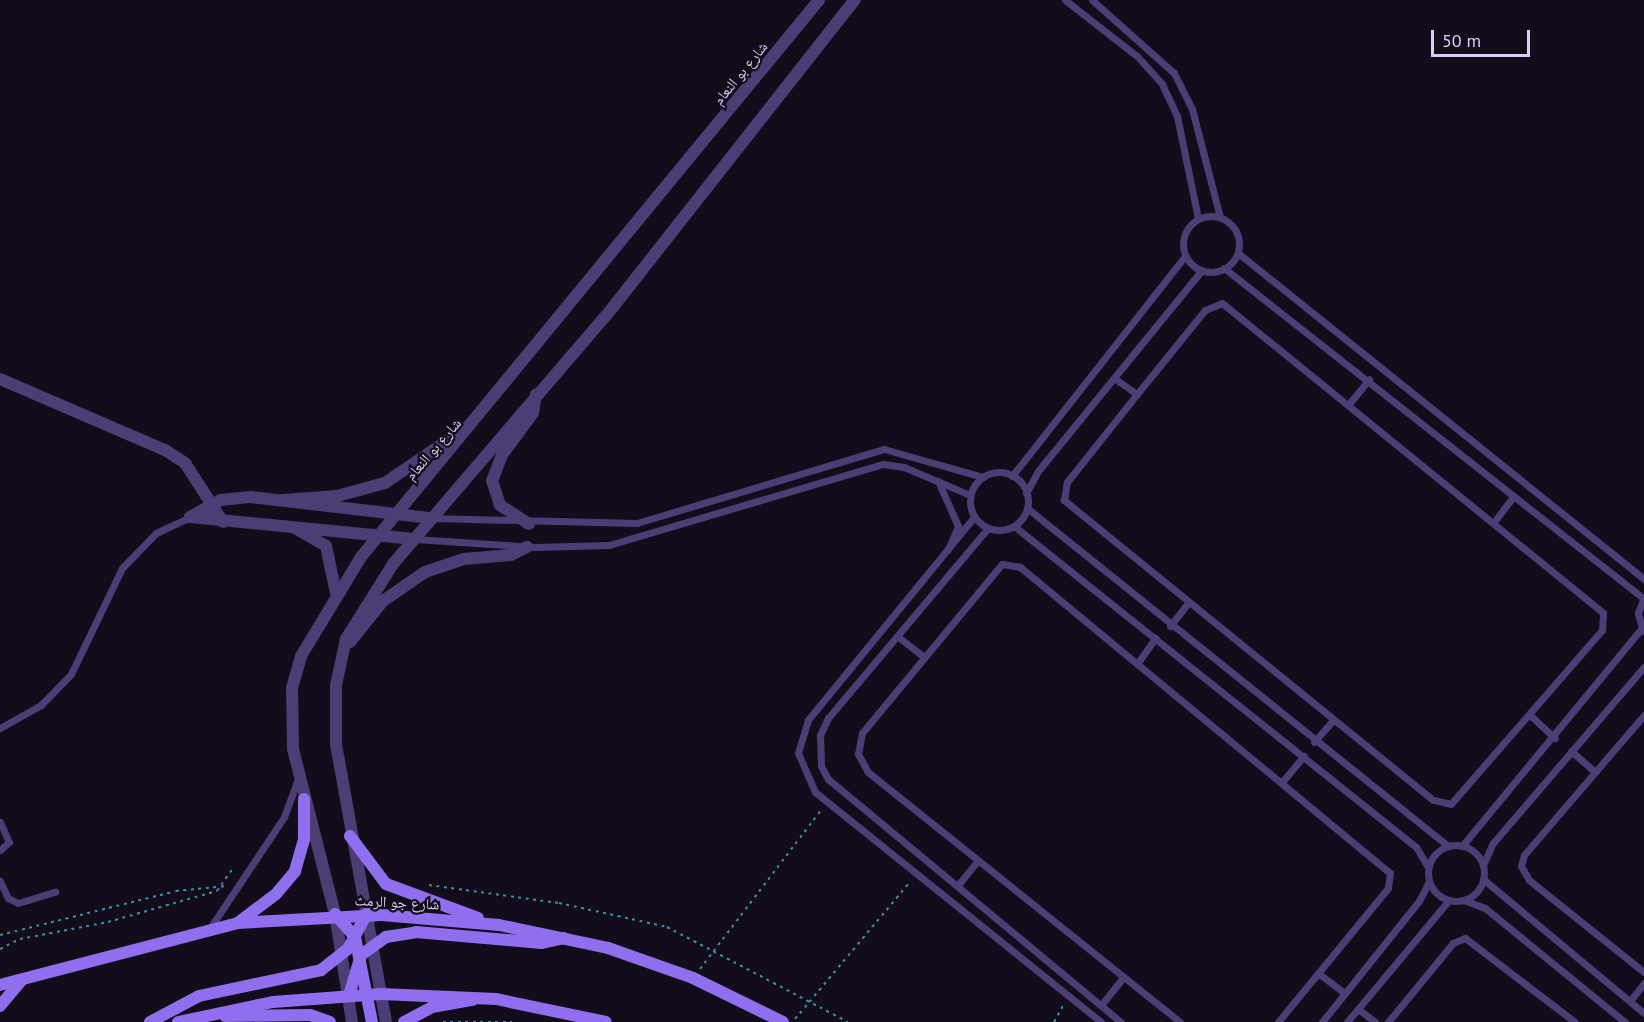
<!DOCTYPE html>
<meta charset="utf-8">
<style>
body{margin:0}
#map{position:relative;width:1644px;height:1022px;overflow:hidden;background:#130d1b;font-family:"PT Sans","Noto Naskh Arabic",sans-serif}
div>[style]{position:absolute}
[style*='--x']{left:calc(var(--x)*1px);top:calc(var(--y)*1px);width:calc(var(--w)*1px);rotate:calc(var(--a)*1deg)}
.path>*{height:2px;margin-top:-1px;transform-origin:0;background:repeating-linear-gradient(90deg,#3a8fa1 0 3px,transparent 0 7.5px)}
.service>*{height:7px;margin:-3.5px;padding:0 3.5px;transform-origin:3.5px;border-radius:3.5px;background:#4c3d75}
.service>.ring{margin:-3.5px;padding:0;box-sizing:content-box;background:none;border:7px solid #4c3d75;border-radius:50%}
.minor>*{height:12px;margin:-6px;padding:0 6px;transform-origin:6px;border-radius:6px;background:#4c3d75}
.tertiary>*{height:12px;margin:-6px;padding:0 6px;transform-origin:6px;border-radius:6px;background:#4c3d75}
.secondary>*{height:12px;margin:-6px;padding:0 6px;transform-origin:6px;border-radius:6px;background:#906fee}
span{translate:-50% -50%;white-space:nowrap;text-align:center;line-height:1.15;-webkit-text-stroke:4.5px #130d1b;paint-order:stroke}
.street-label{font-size:15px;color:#dccdf9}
.scale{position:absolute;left:1431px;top:30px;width:99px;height:27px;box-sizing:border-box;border:3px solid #dccdf9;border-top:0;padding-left:8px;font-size:18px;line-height:21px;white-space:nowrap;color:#dccdf9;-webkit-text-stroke:4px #130d1b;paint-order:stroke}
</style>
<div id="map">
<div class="path">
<div style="--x:429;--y:885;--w:131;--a:7.9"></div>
<div style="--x:559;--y:903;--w:111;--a:12.5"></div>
<div style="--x:667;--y:927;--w:204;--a:27.7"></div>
<div style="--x:0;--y:935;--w:181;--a:-14"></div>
<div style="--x:176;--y:891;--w:51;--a:-5.6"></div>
<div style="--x:0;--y:949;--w:22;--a:-27"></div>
<div style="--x:20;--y:939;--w:90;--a:-10.9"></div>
<div style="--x:108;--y:922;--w:113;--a:-15.9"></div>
<div style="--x:217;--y:891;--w:29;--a:-55"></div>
<div style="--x:700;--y:969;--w:201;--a:-52.7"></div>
<div style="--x:795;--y:1019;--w:180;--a:-50"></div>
<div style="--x:443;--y:1022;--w:69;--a:0"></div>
<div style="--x:1054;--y:1022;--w:21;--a:-61"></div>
</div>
<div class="service">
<div style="--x:1065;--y:0;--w:91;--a:37.9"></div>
<div style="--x:1137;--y:56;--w:38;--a:48"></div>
<div style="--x:1162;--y:84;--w:35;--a:65"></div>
<div style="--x:1177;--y:116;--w:104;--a:78.4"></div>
<div style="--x:1092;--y:0;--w:110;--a:41.7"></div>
<div style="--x:1174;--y:73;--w:40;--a:63.4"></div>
<div style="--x:1192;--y:109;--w:112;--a:75.5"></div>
<div class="ring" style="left:1183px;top:216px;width:49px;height:49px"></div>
<div style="--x:1238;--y:253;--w:521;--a:38.76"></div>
<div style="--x:1224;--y:268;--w:533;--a:38.22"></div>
<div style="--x:1222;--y:303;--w:491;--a:39.1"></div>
<div style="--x:1603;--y:613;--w:17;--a:93"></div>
<div style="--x:1602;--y:630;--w:230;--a:131"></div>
<div style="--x:1451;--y:804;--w:18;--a:-167"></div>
<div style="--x:1433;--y:800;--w:476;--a:-140.9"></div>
<div style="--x:1064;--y:500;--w:18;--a:-81"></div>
<div style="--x:1067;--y:482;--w:112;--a:-51.5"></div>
<div style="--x:1137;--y:394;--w:108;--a:-51"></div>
<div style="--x:1205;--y:310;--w:18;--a:-22"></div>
<div style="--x:1114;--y:378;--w:28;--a:35"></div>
<div style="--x:1349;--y:404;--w:32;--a:-51"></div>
<div class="ring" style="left:970px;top:472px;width:51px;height:51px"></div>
<div style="--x:1012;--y:476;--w:280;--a:-51.8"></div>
<div style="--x:938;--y:481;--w:49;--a:66"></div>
<div style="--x:958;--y:526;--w:26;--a:113"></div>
<div style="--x:1026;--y:493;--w:25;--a:-61"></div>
<div style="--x:1038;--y:471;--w:259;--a:-50.8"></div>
<div style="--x:1027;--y:508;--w:540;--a:38.76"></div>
<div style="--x:974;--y:517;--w:262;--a:129.3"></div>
<div style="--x:808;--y:720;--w:34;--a:107"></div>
<div style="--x:798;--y:753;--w:43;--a:66.4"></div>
<div style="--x:815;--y:792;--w:367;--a:38.8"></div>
<div style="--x:432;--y:518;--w:205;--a:1.4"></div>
<div style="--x:637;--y:523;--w:258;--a:-16.7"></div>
<div style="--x:884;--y:449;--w:103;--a:15.8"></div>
<div style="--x:1494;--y:522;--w:31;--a:-53"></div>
<div style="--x:1014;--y:526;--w:514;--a:38.61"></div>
<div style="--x:1416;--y:847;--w:23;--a:59"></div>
<div style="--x:988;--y:528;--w:248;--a:130.1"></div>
<div style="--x:828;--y:718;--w:19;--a:115"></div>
<div style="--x:820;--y:735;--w:31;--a:88"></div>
<div style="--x:821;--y:766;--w:15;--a:62"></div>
<div style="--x:828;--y:779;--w:381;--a:39.7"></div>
<div style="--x:415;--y:539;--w:120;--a:3.8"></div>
<div style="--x:535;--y:547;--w:74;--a:-1.5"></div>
<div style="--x:609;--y:545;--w:286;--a:-16.5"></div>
<div style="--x:883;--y:464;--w:21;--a:8"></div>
<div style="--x:904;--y:467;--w:72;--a:23"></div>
<div style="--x:1170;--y:626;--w:29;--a:-52"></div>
<div style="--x:1643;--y:631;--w:19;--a:-106"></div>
<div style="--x:1638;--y:613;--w:17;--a:-69"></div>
<div style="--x:897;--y:636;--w:33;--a:38"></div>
<div style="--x:1137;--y:664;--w:32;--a:-55"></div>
<div style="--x:1530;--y:715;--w:34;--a:43"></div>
<div style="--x:1644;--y:715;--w:184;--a:130.6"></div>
<div style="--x:1524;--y:855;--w:11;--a:105"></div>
<div style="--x:1521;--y:866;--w:16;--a:60"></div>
<div style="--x:1529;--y:880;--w:147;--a:38.7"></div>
<div style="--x:0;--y:728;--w:47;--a:-29.3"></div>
<div style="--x:41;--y:705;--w:43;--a:-45.9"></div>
<div style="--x:71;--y:674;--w:118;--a:-64.3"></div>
<div style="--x:122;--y:568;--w:49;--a:-45.8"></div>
<div style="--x:156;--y:533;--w:38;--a:-25"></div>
<div style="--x:1314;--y:742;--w:29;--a:-49"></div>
<div style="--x:1571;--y:751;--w:32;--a:41"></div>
<div style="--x:1282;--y:782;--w:34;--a:-50"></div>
<div style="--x:0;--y:822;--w:22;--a:66"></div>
<div style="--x:9;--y:842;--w:12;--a:138"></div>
<div class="ring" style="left:1428px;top:845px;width:49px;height:49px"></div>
<div style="--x:1462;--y:846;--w:281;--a:-50.5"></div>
<div style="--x:1483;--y:865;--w:24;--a:-66"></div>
<div style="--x:1493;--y:843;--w:232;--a:-49.4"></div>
<div style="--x:1483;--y:879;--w:209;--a:39.8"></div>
<div style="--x:0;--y:881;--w:19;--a:65"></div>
<div style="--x:8;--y:898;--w:11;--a:27"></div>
<div style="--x:18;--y:903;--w:39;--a:-17"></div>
<div style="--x:958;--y:885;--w:32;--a:-51"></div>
<div style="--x:1464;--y:900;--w:22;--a:21"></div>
<div style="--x:1485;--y:908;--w:181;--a:39.2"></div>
<div style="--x:208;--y:931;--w:137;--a:-56.3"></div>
<div style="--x:284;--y:817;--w:40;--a:-69.8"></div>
<div style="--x:1318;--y:973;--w:34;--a:37"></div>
<div style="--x:1630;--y:1001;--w:23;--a:-52"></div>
<div style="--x:1101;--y:1005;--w:36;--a:-51"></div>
<div style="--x:1358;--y:1009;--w:21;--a:37"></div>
<div style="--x:1180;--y:1022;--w:400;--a:-141.3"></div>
<div style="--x:868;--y:772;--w:21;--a:-119"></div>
<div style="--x:858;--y:754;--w:21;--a:-79"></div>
<div style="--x:862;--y:733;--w:219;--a:-50.4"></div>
<div style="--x:1002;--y:564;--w:18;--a:9"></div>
<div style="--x:1020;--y:567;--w:480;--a:39.6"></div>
<div style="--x:1390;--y:873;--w:15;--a:98"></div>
<div style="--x:1388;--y:888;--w:173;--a:129.4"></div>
<div style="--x:1322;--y:1022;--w:155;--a:-51.3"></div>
<div style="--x:1419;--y:901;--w:22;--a:-63"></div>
<div style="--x:1347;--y:1022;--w:159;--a:-50.1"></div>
<div style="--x:1388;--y:1022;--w:102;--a:-50.6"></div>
<div style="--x:1453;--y:943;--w:13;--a:-23"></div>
<div style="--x:1465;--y:938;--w:138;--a:37.4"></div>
</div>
<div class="minor">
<div style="--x:0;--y:379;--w:180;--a:23.3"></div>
<div style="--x:165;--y:450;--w:24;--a:33"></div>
<div style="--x:185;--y:463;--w:70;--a:57.2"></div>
<div style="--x:190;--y:517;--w:35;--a:-29"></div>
<div style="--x:221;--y:500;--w:30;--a:-6"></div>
<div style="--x:251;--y:497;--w:181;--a:6.7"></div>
<div style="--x:190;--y:517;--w:225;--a:5.6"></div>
</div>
<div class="tertiary">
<div style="--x:283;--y:500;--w:54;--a:-4.2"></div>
<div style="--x:337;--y:496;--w:50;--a:-15.2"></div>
<div style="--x:385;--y:483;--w:99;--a:-34.3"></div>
<div style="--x:529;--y:524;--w:35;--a:-147"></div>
<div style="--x:500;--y:505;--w:25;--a:-108"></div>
<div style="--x:492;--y:481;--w:28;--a:-69"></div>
<div style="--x:502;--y:455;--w:52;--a:-53.6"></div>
<div style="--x:533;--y:413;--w:19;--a:-81"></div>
<div style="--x:295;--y:528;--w:36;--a:30"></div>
<div style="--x:326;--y:546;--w:48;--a:78"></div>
<div style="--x:350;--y:642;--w:53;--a:-51.2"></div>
<div style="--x:383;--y:601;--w:51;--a:-34.6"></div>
<div style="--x:425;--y:572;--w:41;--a:-18.4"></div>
<div style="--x:464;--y:559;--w:47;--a:-4.9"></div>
<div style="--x:511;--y:555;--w:18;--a:-27"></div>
<div style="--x:352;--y:1022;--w:109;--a:-98.9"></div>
<div style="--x:335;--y:914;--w:170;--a:-104.3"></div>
<div style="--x:293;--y:749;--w:61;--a:-90.9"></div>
<div style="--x:292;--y:688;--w:33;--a:-74"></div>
<div style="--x:301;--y:656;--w:116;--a:-58.8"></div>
<div style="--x:361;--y:557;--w:721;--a:-50.57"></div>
<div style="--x:386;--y:1022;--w:281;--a:-100.2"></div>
<div style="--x:336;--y:745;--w:60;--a:-90"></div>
<div style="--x:336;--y:685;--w:47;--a:-77.7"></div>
<div style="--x:346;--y:639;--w:89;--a:-57.9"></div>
<div style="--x:393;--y:564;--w:338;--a:-49.4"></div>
<div style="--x:613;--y:307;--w:391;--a:-51.8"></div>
</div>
<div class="secondary">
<div style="--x:350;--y:836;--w:60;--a:53.1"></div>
<div style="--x:386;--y:884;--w:98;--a:20.3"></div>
<div style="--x:335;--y:914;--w:30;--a:49"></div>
<div style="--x:355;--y:937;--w:87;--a:78.7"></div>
<div style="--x:239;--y:922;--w:46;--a:-37.1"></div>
<div style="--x:276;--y:894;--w:30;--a:-50"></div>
<div style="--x:295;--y:871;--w:33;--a:-74"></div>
<div style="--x:304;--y:839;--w:40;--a:-90"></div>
<div style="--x:0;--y:985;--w:246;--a:-14.6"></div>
<div style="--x:238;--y:923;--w:144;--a:-3.2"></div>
<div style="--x:382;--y:915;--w:117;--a:4.9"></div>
<div style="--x:499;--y:925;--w:111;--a:11.9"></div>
<div style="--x:608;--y:948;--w:90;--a:19.4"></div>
<div style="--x:693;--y:978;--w:100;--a:26.1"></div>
<div style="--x:349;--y:996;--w:43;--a:-73.7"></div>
<div style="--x:361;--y:955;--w:31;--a:-36"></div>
<div style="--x:386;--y:937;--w:30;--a:-9"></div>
<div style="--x:416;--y:932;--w:126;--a:5"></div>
<div style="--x:542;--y:943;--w:22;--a:-13"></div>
<div style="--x:0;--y:1006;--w:35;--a:-50"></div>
<div style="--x:225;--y:1016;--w:85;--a:-0.7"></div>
<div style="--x:310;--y:1015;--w:21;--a:19"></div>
<div style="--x:150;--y:1022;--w:55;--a:-28"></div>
<div style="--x:199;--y:996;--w:125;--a:-12"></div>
<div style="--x:321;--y:970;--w:34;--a:-38"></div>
<div style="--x:348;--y:949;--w:40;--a:-62"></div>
<div style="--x:178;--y:1022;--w:97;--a:-11.9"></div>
<div style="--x:273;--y:1002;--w:108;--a:-4.2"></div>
<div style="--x:381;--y:994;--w:115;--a:2.5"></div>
<div style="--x:496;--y:999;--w:112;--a:11.8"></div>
<div style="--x:404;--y:1022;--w:32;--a:-28"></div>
<div style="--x:432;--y:1007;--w:41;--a:-9.9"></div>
</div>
<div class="street-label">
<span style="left:740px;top:73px;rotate:-51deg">شارع بو النعام</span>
<span style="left:433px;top:449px;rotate:-49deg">شارع بو النعام</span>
<span style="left:397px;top:902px;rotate:3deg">شارع جو الرمث</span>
</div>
<div class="scale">50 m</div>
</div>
